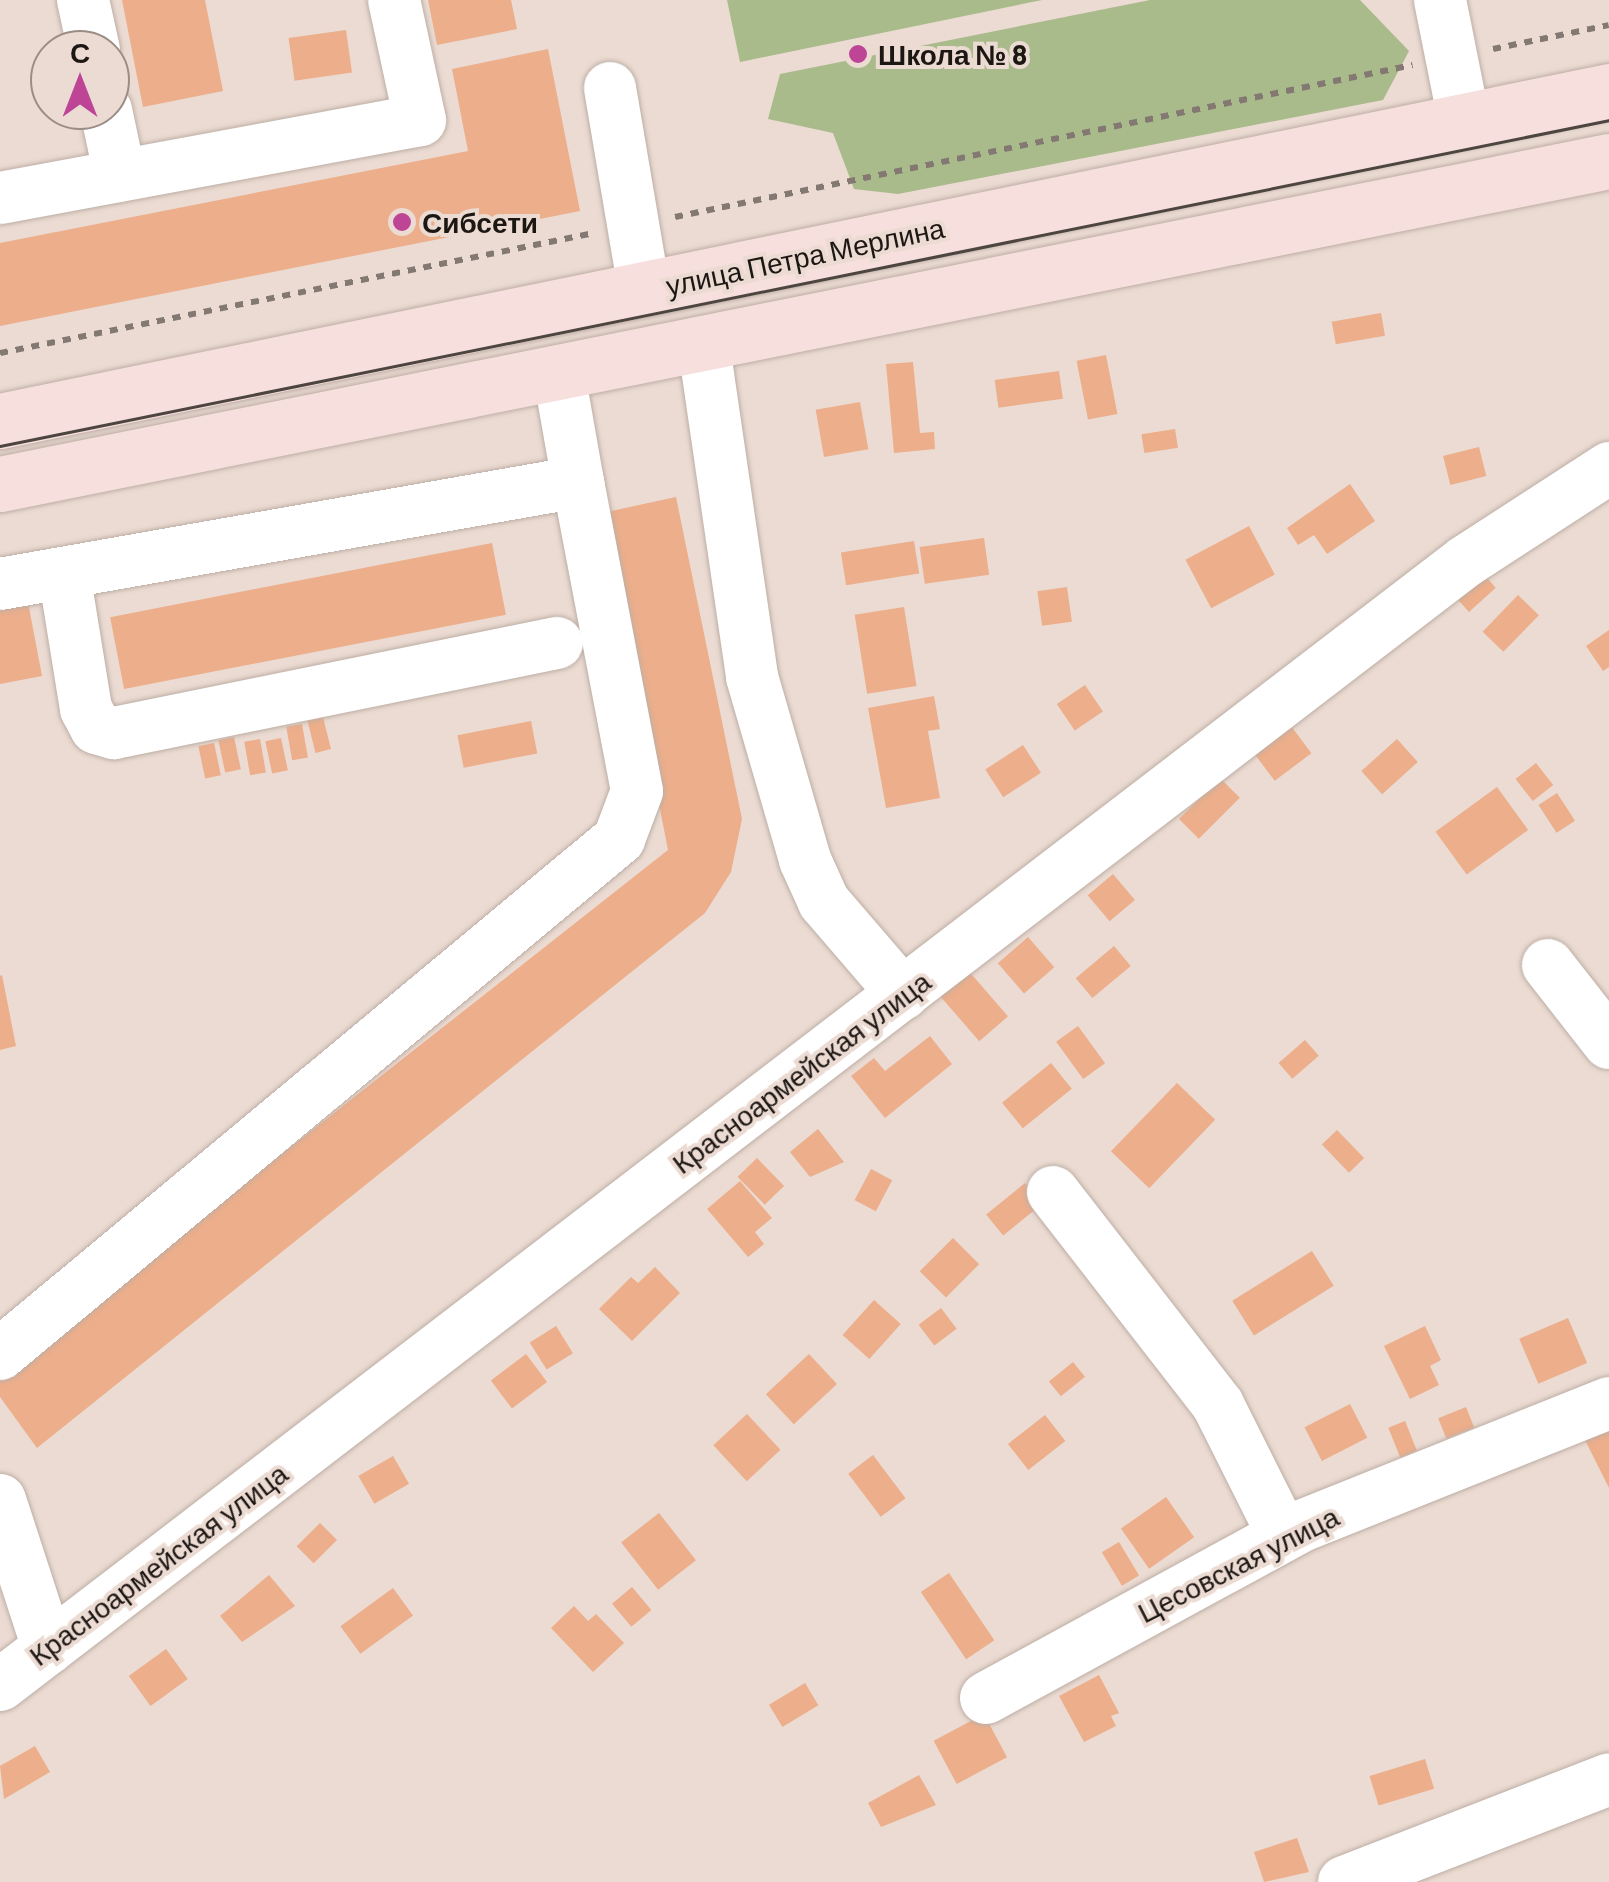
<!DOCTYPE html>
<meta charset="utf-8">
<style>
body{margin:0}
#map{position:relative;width:1609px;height:1882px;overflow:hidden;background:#ebdbd2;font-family:Barlow,sans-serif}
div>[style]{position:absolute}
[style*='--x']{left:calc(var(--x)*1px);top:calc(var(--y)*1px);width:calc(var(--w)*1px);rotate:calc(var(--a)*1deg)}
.green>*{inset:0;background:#a9ba8b}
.building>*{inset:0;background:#ecae8b;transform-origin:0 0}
.path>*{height:6px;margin-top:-3px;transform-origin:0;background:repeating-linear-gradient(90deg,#837872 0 8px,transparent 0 16px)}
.roads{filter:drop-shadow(0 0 2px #bdaea5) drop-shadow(0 0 2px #bdaea5)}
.minor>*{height:52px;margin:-26px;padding:0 26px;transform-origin:26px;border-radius:26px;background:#fff}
.major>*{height:55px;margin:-27.5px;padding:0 27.5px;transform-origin:27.5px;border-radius:27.5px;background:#f7dfde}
.tram>*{height:2.5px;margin:-1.25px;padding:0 1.25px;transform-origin:1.25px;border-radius:1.25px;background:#4d4540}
.dots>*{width:28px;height:28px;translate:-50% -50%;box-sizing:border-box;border:5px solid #ebdbd2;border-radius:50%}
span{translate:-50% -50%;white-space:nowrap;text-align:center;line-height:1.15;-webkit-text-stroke:8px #ebdbd2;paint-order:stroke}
.poi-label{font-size:28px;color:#1d1714;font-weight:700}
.left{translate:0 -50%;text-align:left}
.street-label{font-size:28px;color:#1d1714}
.north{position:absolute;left:30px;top:30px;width:100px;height:100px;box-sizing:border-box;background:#ebdbd2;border:2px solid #998d86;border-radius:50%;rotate:0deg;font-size:28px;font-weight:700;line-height:40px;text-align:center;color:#1d1714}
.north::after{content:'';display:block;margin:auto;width:35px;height:45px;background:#be4496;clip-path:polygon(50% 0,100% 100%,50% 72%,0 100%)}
</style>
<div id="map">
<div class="green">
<div style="clip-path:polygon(727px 0,1042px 0,740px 62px)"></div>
<div style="clip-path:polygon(1150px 0,1360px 0,1409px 51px,1383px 100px,898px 194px,854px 189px,833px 133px,768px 119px,780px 74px)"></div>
</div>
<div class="building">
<div style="clip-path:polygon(122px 0,205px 0,223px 91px,143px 107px)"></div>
<div style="clip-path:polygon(428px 0,511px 0,517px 29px,437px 45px)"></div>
<div style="left:346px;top:30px;width:43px;height:58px;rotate:82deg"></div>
<div style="clip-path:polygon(548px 49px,580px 211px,0 326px,0 243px,468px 151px,452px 69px)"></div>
<div style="left:1381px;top:313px;width:23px;height:50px;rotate:80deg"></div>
<div style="left:1106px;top:355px;width:60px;height:30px;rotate:79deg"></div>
<div style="clip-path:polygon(913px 362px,920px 433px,934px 432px,935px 449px,894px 453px,886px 364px)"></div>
<div style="left:1059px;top:371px;width:28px;height:65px;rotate:82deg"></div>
<div style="left:860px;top:402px;width:48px;height:45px;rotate:80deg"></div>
<div style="left:1175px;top:429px;width:19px;height:34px;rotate:81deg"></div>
<div style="left:1479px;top:447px;width:30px;height:37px;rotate:76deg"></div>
<div style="clip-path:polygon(1350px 484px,1375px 521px,1327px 554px,1314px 535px,1298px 545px,1287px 528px)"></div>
<div style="clip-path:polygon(676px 497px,742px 819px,731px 872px,705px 913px,37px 1448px,0 1397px,0 1376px,668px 850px,602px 513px)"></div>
<div style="left:1249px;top:526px;width:55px;height:72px;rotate:62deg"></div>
<div style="left:984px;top:538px;width:37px;height:65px;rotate:82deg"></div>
<div style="left:914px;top:541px;width:33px;height:74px;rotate:81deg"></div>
<div style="left:492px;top:543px;width:73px;height:389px;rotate:79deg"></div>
<div style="left:1477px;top:567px;width:28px;height:36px;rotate:48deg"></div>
<div style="left:1067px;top:587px;width:35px;height:30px;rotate:82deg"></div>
<div style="left:1518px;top:595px;width:29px;height:51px;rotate:44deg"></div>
<div style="clip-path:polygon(27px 597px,42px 676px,0 684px,0 602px)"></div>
<div style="left:904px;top:607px;width:80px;height:50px;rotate:81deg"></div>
<div style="clip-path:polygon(1609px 630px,1609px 667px,1603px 671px,1586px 646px)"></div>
<div style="left:1085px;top:685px;width:32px;height:34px;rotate:56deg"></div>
<div style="clip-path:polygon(934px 696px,940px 729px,928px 731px,940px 798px,886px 808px,868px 708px)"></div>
<div style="left:323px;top:717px;width:33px;height:16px;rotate:76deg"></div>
<div style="left:531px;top:721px;width:33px;height:75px;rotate:79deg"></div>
<div style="left:302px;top:724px;width:34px;height:16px;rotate:80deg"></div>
<div style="left:1291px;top:726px;width:34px;height:46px;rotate:53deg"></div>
<div style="left:234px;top:737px;width:33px;height:16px;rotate:78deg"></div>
<div style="left:281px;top:738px;width:33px;height:16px;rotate:78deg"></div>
<div style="left:260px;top:739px;width:34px;height:16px;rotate:80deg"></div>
<div style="left:1397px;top:739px;width:31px;height:48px;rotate:48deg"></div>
<div style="left:214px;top:743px;width:33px;height:16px;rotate:78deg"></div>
<div style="left:1023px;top:745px;width:33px;height:45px;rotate:57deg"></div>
<div style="left:1536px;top:763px;width:28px;height:26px;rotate:52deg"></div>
<div style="left:1220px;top:778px;width:28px;height:58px;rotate:45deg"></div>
<div style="left:1497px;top:787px;width:53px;height:76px;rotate:54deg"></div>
<div style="left:1557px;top:793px;width:33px;height:22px;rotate:57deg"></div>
<div style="left:1113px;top:874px;width:34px;height:33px;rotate:50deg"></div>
<div style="left:1028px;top:937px;width:40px;height:40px;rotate:49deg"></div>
<div style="left:1114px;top:946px;width:26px;height:50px;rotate:50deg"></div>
<div style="left:966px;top:968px;width:64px;height:38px;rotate:49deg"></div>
<div style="clip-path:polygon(2px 975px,16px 1046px,0 1050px,0 976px)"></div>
<div style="left:1078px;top:1026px;width:46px;height:27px;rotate:54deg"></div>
<div style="clip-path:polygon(930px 1036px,952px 1064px,885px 1118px,851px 1076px,874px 1058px,885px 1071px)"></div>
<div style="left:1305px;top:1040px;width:21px;height:35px;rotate:49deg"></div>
<div style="left:1051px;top:1063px;width:33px;height:63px;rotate:51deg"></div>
<div style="left:1177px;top:1083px;width:53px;height:95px;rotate:44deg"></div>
<div style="clip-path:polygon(818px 1129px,844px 1162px,810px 1177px,790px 1152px)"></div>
<div style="left:1337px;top:1130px;width:39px;height:21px;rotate:46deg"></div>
<div style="left:757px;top:1158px;width:39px;height:27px;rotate:46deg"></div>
<div style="left:871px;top:1169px;width:24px;height:35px;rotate:28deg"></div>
<div style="clip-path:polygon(740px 1181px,772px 1218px,755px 1232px,764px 1244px,748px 1257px,707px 1209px)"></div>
<div style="left:1025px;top:1183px;width:27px;height:50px;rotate:51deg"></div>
<div style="left:953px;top:1238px;width:37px;height:47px;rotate:45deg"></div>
<div style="left:1312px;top:1251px;width:41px;height:94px;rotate:58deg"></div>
<div style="clip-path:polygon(655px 1267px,680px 1293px,632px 1341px,599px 1309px,631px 1277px,638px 1283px)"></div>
<div style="left:874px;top:1300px;width:36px;height:47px;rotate:42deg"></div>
<div style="left:941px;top:1308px;width:26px;height:28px;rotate:53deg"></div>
<div style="left:1568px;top:1318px;width:49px;height:53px;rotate:67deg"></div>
<div style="left:556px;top:1326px;width:32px;height:31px;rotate:58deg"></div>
<div style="clip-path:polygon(1425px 1326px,1441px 1360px,1430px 1366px,1439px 1385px,1410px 1399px,1384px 1346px)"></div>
<div style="left:526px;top:1354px;width:35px;height:44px;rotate:53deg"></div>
<div style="left:809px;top:1354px;width:41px;height:59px;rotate:47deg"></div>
<div style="left:1073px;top:1362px;width:19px;height:31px;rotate:51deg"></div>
<div style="left:1350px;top:1404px;width:38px;height:51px;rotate:63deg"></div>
<div style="left:1466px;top:1407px;width:22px;height:30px;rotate:68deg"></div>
<div style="left:747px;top:1414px;width:49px;height:46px;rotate:47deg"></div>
<div style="left:1045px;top:1415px;width:33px;height:47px;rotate:52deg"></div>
<div style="left:1405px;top:1421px;width:32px;height:18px;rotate:68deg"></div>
<div style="clip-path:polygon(1609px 1428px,1609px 1488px,1585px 1440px)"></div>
<div style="left:873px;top:1455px;width:54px;height:31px;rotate:53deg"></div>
<div style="left:393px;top:1456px;width:32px;height:40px;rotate:60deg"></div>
<div style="left:1166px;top:1497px;width:49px;height:55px;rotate:55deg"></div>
<div style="left:659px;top:1513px;width:60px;height:48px;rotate:52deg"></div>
<div style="left:320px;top:1523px;width:24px;height:33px;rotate:45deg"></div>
<div style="left:1119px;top:1542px;width:39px;height:20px;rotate:59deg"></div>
<div style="left:949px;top:1573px;width:81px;height:34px;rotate:56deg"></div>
<div style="clip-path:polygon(269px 1575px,295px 1606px,242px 1642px,220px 1616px)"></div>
<div style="left:632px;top:1587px;width:30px;height:26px;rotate:50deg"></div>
<div style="left:393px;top:1588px;width:34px;height:65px;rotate:54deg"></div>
<div style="clip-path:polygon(574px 1606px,588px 1621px,596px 1614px,624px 1643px,593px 1672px,551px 1628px)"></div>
<div style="left:166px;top:1649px;width:37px;height:46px;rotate:54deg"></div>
<div style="clip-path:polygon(1099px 1675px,1119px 1713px,1111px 1716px,1116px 1726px,1084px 1742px,1059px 1696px)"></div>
<div style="left:805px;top:1683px;width:26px;height:42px;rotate:59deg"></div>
<div style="left:984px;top:1714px;width:49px;height:57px;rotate:62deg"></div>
<div style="clip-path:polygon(35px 1746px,50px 1772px,4px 1799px,0 1766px)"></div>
<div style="left:1425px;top:1759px;width:31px;height:58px;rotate:73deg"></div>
<div style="clip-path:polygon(919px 1775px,936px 1805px,881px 1827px,868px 1803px)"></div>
<div style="clip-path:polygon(1297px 1838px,1309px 1872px,1264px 1882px,1254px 1852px)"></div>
</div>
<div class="path">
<div style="--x:1493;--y:49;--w:118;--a:-11.7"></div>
<div style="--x:675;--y:217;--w:753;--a:-11.65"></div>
<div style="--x:0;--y:353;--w:606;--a:-11.42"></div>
</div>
<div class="roads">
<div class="minor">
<div style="--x:83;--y:0;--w:51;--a:77.6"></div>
<div style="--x:1440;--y:0;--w:122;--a:78.7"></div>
<div style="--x:610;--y:88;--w:205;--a:80.4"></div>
<div style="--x:106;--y:110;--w:67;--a:78"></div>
<div style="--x:0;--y:198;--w:427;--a:-10.5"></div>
<div style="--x:420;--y:120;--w:123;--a:-102.2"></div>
<div style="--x:704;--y:347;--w:333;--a:81.7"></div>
<div style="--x:752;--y:677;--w:191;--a:73.8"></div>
<div style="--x:805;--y:860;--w:46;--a:65.7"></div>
<div style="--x:824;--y:902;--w:121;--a:49.3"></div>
<div style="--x:64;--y:573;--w:138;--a:80.8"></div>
<div style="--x:86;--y:709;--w:21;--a:62"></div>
<div style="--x:96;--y:728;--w:19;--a:16"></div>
<div style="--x:114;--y:733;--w:452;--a:-11.5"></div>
<div style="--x:0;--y:584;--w:587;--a:-10.01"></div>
<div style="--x:578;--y:482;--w:110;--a:-100"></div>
<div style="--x:1548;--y:965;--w:99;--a:52"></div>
<div style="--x:1053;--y:1192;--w:269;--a:52.2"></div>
<div style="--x:1218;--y:1405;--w:145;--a:63.4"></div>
<div style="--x:0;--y:1354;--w:805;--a:-39.76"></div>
<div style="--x:619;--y:839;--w:51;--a:-69.4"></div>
<div style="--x:637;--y:791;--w:315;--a:-100.8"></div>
<div style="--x:0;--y:1500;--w:156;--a:72"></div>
<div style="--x:0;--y:1685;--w:1847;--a:-37.48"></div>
<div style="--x:1466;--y:561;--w:171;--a:-33"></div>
<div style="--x:986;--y:1698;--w:357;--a:-28.6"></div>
<div style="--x:1299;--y:1527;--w:334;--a:-21.8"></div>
<div style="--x:1344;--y:1882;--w:284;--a:-21.2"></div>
</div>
<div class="major">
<div style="--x:0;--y:421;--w:1642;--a:-11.59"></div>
<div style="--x:0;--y:484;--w:1641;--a:-11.35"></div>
</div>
</div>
<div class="tram">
<div style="--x:0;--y:446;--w:1642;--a:-11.45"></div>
</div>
<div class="dots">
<div style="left:858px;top:54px;background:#be4496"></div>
<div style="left:402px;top:222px;background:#be4496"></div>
</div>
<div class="poi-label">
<span class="left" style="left:878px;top:54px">Школа № 8</span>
<span class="left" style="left:422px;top:222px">Сибсети</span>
</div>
<div class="street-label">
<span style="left:805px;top:256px;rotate:-12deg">улица Петра Мерлина</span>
<span style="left:801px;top:1072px;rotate:-37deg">Красноармейская улица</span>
<span style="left:158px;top:1564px;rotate:-37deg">Красноармейская улица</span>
<span style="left:1238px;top:1564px;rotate:-27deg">Цесовская улица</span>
</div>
<div class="north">С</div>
</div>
